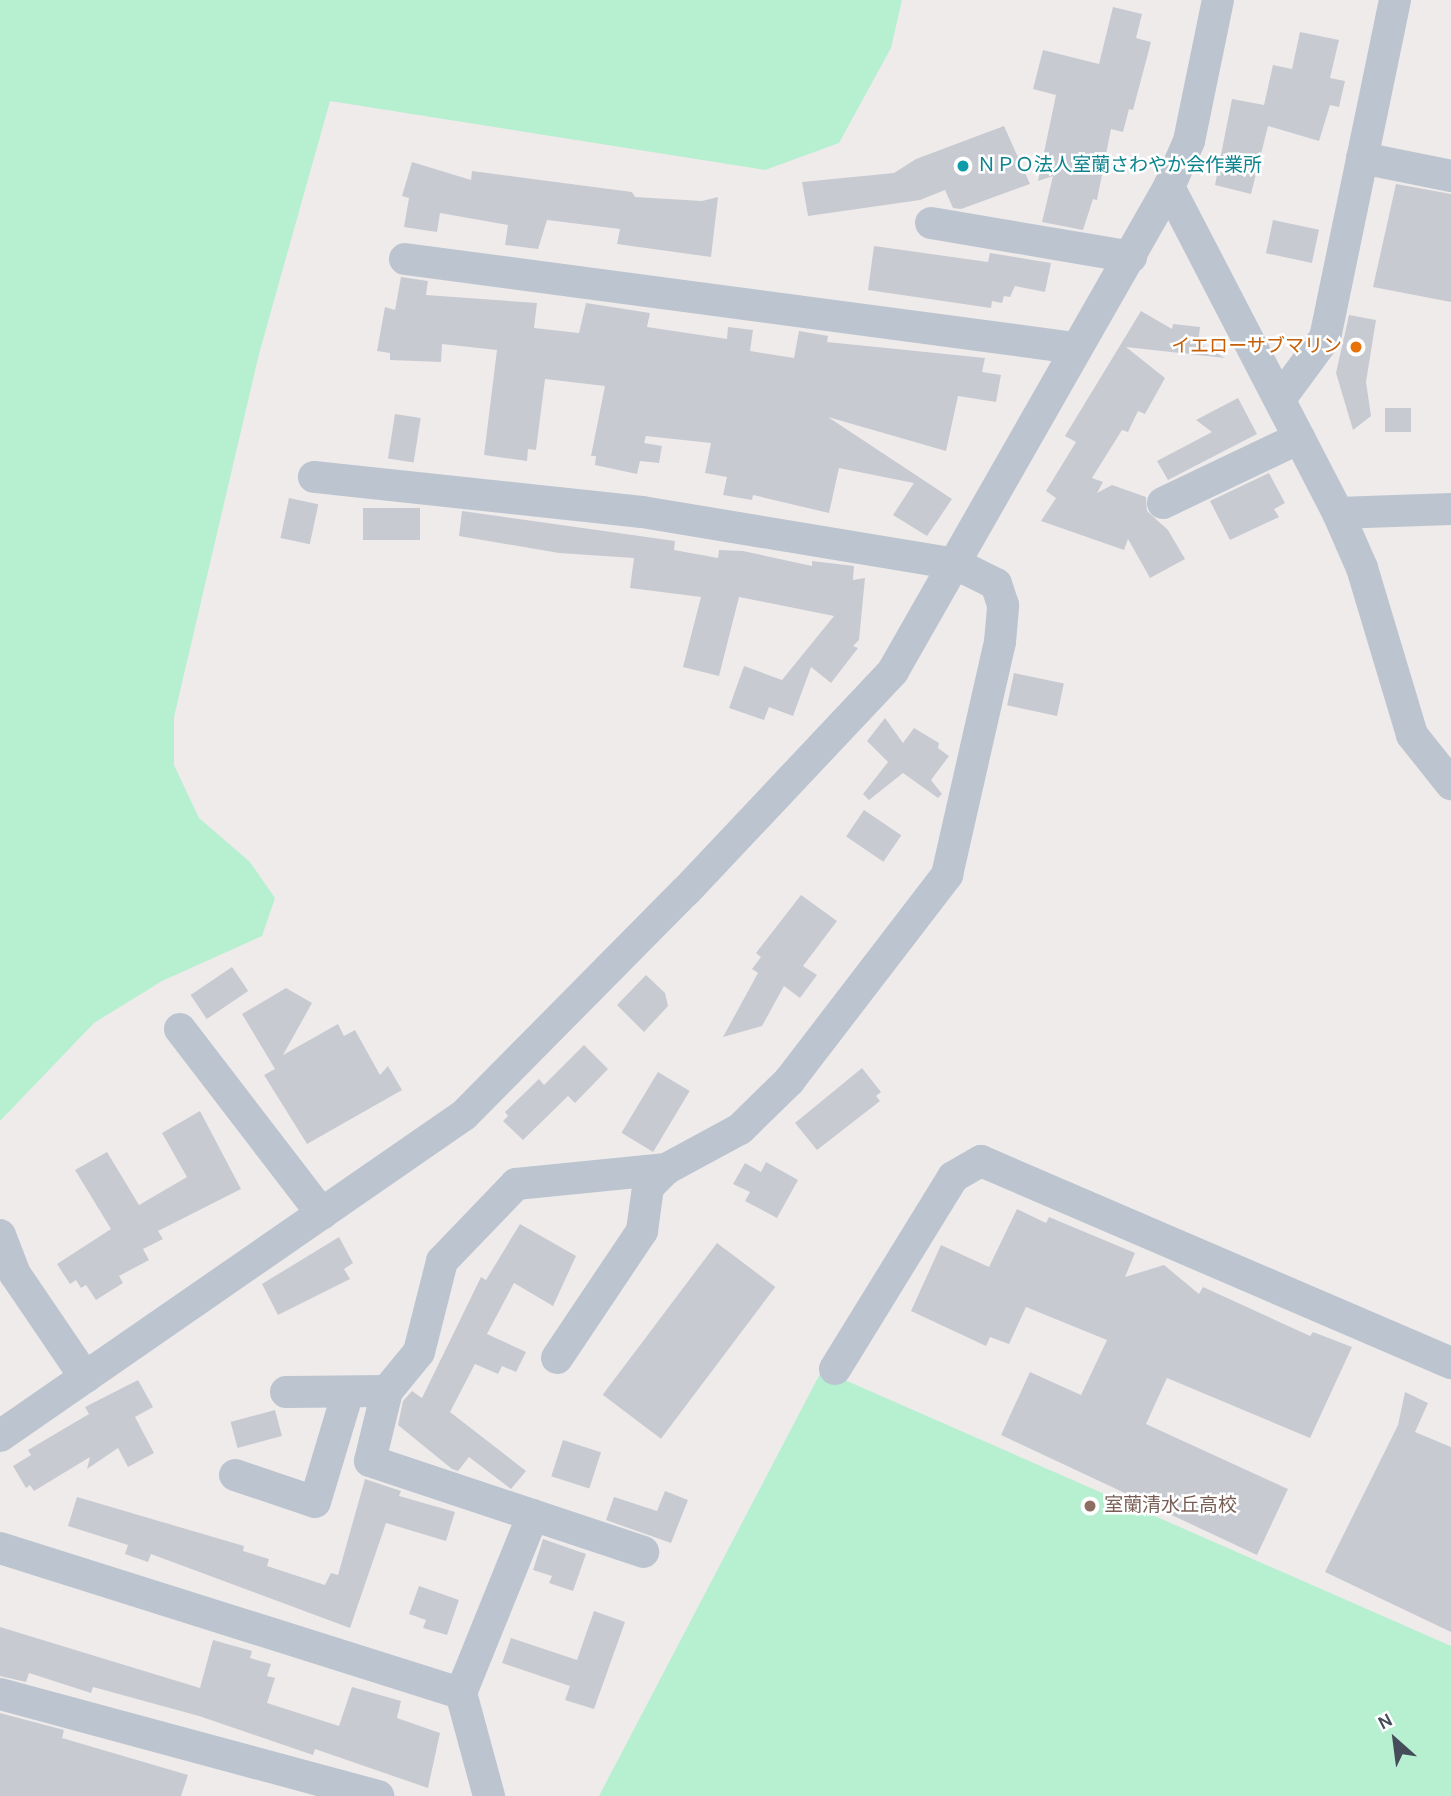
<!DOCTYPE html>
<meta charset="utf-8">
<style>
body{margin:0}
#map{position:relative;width:1451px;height:1796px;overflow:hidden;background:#efebeb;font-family:Karla,"Noto Sans JP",sans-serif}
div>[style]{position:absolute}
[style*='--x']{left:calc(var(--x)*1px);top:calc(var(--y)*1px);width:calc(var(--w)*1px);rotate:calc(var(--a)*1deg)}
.green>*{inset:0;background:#b7efd1}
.building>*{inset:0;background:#c8cad1;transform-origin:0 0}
.minor>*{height:32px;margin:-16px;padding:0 16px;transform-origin:16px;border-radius:16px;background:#bcc5cf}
.dots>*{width:19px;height:19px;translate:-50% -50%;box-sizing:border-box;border:4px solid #fff;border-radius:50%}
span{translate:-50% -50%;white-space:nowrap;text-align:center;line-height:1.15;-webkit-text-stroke:5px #fff;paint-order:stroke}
.culture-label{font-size:19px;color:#0d838f}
.left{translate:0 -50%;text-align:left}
.food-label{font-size:19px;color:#c56008}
.right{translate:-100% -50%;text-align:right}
.education-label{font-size:19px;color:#785e54}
.north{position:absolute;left:1360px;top:1705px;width:70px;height:70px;-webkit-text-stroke:5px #fff;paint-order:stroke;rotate:332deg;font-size:19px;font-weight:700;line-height:28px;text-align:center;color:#444d59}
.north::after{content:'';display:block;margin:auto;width:24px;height:32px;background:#444d59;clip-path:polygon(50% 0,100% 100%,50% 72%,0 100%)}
</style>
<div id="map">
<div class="green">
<div style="clip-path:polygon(0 0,902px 0,891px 48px,839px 143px,765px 170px,330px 101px,259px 354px,174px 717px,174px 765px,199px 818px,250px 862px,275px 898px,262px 936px,162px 981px,94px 1023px,0 1121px)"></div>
<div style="clip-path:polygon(822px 1370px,1451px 1646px,1451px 1796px,599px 1796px)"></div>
</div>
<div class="building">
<div style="clip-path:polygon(1113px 7px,1142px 14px,1136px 38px,1151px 42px,1133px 110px,1129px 109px,1123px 132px,1111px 129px,1097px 200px,1093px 199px,1083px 230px,1042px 222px,1053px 176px,1038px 181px,1056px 95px,1033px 89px,1043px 50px,1099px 64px)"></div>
<div style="clip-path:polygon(1300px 32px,1339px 40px,1330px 78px,1345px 81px,1339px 107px,1330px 105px,1319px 141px,1268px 126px,1251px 194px,1215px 185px,1232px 99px,1264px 105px,1273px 65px,1292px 69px)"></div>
<div style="clip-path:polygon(1004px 126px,1030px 184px,961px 209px,953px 208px,945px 190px,920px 200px,808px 216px,802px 182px,894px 173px,916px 159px)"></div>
<div style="clip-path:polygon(412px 162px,471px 180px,472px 171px,632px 192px,635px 197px,702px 201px,718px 197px,711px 257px,617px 244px,620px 229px,547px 220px,538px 249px,505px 245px,508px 225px,440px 213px,437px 232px,404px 227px,409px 198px,402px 196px)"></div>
<div style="clip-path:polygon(1396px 184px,1451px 194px,1451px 302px,1373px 287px)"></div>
<div style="left:1273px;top:220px;width:47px;height:34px;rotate:12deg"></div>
<div style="clip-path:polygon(874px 246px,988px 262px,990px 253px,1051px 263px,1045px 292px,1015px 286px,1010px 297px,1004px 296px,1002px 303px,992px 301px,991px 308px,868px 290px)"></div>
<div style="clip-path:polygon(401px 277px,428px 281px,426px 295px,537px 303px,534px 328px,579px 333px,586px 303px,650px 313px,647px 327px,727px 339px,728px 327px,753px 330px,750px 351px,794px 358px,799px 331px,828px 336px,827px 342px,985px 358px,982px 372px,1001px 375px,996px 402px,958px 396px,946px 451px,828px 417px,952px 499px,927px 536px,893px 515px,914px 483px,839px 468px,829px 513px,753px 495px,752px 500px,723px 495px,727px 477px,705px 473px,711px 443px,646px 436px,644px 443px,662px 446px,659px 463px,640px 461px,637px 474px,595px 465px,596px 456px,591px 456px,605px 386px,545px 379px,536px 450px,528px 449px,527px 461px,484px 455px,497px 350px,442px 344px,441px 362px,390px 360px,390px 353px,377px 351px,385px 307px,395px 310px)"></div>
<div style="clip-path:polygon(1141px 311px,1172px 329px,1173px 324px,1200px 327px,1198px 343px,1225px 358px,1126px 347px,1165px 378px,1145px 414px,1138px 411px,1128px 432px,1122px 430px,1092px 478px,1103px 482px,1097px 493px,1112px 485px,1146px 497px,1147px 511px,1168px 530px,1185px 559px,1150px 578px,1128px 539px,1124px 550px,1041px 521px,1056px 498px,1046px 491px,1076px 442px,1065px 436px)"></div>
<div style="clip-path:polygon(1349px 315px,1376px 320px,1366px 382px,1371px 416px,1353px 430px,1336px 373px)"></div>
<div style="clip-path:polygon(1238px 398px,1257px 434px,1168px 480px,1157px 461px,1212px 432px,1196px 420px)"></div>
<div style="left:1385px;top:408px;width:26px;height:24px"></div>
<div style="left:395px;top:414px;width:26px;height:45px;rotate:9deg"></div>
<div style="clip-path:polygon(1269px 473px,1285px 503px,1274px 509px,1279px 517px,1230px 540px,1210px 501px)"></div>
<div style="left:289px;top:498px;width:30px;height:41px;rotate:12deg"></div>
<div style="left:420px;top:508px;width:32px;height:57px;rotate:90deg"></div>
<div style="clip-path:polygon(462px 511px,675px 541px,674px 550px,718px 558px,719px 550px,743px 551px,812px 566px,812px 561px,854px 566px,853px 580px,865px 578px,859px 640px,853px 646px,858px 648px,831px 683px,811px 667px,793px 716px,769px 707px,764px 720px,729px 708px,744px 666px,782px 680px,834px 616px,739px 597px,719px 676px,683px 667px,701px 597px,630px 588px,634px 558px,559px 553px,459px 536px)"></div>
<div style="left:1014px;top:673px;width:51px;height:33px;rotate:12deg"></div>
<div style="clip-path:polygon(885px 718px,903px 743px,914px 728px,939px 743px,938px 748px,949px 756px,931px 780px,942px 794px,938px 798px,903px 773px,869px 800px,863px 794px,888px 762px,867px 741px)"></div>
<div style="left:864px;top:810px;width:45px;height:32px;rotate:34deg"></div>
<div style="clip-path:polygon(801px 895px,837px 921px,803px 966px,817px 975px,800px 998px,784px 986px,762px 1026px,723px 1037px,758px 973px,752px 969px,761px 957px,756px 953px)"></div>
<div style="left:232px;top:967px;width:29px;height:50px;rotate:56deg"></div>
<div style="clip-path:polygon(646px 975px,665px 993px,668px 1006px,644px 1032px,617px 1005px)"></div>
<div style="clip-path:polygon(286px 988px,312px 1003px,283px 1055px,338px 1024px,344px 1036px,355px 1030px,380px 1075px,388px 1066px,402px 1090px,307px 1144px,264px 1075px,275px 1069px,242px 1014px)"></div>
<div style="clip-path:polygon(584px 1045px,608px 1069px,575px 1103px,568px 1096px,523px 1140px,503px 1121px,508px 1116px,505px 1112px,539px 1079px,544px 1085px)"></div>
<div style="clip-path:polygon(862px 1068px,881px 1092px,876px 1096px,880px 1101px,817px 1150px,795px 1123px)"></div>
<div style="left:658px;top:1072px;width:37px;height:71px;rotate:31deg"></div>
<div style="clip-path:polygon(200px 1111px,241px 1189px,158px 1231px,163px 1239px,143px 1249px,149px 1260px,119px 1276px,123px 1283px,96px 1300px,86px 1285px,81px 1288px,76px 1280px,70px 1284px,57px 1264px,111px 1229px,75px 1170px,107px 1152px,139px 1205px,187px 1177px,162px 1133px)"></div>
<div style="clip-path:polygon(766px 1162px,798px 1180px,777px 1218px,745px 1201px,750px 1192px,733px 1184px,745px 1163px,761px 1172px)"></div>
<div style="clip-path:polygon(1017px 1209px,1046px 1223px,1049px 1217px,1135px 1253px,1125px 1277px,1164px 1265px,1199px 1294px,1203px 1287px,1310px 1336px,1313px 1332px,1352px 1347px,1310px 1438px,1167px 1378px,1146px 1424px,1288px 1489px,1257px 1555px,1001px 1435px,1030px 1372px,1081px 1395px,1107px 1340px,1026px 1307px,1009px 1344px,990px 1337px,986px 1346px,911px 1311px,941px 1245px,989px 1267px)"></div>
<div style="clip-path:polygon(520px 1224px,576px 1256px,553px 1306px,514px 1283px,487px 1334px,526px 1352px,516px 1372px,502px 1366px,498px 1374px,475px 1364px,450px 1412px,526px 1471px,511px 1489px,469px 1457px,458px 1471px,452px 1469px,398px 1425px,403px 1401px,412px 1391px,422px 1398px,481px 1277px,486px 1280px)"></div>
<div style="clip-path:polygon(339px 1237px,353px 1263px,344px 1269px,350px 1279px,278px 1315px,262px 1284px)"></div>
<div style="left:717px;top:1243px;width:73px;height:190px;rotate:37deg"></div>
<div style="clip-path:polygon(138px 1380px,153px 1407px,135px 1417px,154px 1453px,128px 1467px,118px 1448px,87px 1469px,90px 1457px,34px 1491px,30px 1485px,26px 1488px,13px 1466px,31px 1455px,28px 1450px,89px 1414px,85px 1407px)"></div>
<div style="clip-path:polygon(1405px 1392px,1428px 1403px,1415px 1432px,1451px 1447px,1451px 1632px,1325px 1572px,1398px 1425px)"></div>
<div style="left:275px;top:1410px;width:27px;height:46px;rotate:75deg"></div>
<div style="left:563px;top:1440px;width:40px;height:38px;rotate:18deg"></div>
<div style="clip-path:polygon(365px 1479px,401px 1491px,399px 1496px,455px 1512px,446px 1541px,386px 1523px,350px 1628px,151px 1554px,148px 1562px,125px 1554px,128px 1545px,68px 1526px,77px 1497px,244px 1546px,243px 1551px,269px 1559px,267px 1566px,325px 1585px,331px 1573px,338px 1575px)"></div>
<div style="clip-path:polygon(665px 1491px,688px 1500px,671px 1543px,606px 1520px,614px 1497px,657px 1511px)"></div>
<div style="clip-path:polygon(543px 1539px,586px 1554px,573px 1591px,549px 1583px,552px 1576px,533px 1570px)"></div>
<div style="clip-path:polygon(419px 1586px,459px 1600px,447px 1635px,423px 1628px,426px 1620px,409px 1614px)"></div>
<div style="clip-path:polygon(594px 1611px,625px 1622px,594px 1709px,565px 1700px,570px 1686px,502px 1663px,511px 1638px,577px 1660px)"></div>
<div style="clip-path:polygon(0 1627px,200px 1688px,213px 1640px,252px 1651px,250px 1658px,271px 1664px,267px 1676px,275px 1678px,267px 1703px,339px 1726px,352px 1687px,401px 1701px,397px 1718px,440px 1733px,428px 1788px,315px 1749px,313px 1755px,199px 1716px,93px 1687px,91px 1693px,29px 1673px,26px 1682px,0 1676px)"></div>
<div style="clip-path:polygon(0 1713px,64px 1730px,62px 1738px,188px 1775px,181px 1796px,0 1796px)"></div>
</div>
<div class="minor">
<div style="--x:1362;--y:158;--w:91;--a:11.4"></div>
<div style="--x:1169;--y:187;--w:367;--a:62.6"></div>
<div style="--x:1338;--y:513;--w:60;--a:66.4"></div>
<div style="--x:1362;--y:568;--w:174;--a:73.3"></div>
<div style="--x:1412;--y:735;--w:63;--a:51.5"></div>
<div style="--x:931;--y:223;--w:203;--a:9.6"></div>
<div style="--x:405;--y:259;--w:676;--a:7.57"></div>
<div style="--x:1280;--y:399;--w:76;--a:-53.6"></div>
<div style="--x:1325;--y:338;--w:345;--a:-78.3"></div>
<div style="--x:1163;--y:503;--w:151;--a:-25.5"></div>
<div style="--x:1338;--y:513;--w:113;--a:-2"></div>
<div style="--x:180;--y:1029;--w:233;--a:52.5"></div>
<div style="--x:0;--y:1235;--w:42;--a:69"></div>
<div style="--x:15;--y:1274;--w:125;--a:55.8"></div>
<div style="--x:557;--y:1358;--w:153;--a:-56.2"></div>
<div style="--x:642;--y:1231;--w:44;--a:-82.2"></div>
<div style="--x:648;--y:1187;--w:25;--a:-45"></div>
<div style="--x:835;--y:1369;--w:225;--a:-58.4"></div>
<div style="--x:953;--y:1177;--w:32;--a:-30"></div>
<div style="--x:981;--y:1161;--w:512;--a:23.26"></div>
<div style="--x:387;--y:1391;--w:72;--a:103.7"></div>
<div style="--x:370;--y:1461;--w:288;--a:18.4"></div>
<div style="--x:286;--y:1392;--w:101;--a:-0.6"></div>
<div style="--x:387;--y:1391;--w:50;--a:-50.6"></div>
<div style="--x:419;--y:1352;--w:94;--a:-75.8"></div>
<div style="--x:442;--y:1261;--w:107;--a:-46.1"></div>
<div style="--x:516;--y:1184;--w:151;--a:-5.7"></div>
<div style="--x:666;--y:1169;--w:84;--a:-28.4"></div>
<div style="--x:740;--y:1129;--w:69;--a:-44.4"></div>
<div style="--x:789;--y:1081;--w:260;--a:-52.5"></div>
<div style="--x:947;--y:875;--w:239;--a:-77.2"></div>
<div style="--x:1000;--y:642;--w:37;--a:-85"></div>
<div style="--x:1003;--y:605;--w:22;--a:-108"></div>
<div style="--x:996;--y:584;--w:45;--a:-153.4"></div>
<div style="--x:956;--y:564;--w:318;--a:-170.6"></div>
<div style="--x:642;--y:512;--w:330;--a:-173.9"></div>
<div style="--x:0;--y:1436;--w:564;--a:-34.68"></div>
<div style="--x:464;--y:1115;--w:315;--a:-45.3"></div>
<div style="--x:686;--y:891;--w:302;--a:-46.7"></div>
<div style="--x:893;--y:671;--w:557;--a:-60.31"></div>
<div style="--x:1169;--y:187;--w:50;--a:-66.5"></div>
<div style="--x:1189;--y:141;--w:144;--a:-78.4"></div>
<div style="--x:235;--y:1475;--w:84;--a:18.6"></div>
<div style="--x:315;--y:1502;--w:115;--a:-73.3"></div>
<div style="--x:0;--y:1548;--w:483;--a:17.5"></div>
<div style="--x:461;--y:1693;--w:192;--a:-68"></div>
<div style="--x:461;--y:1693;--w:107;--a:74.8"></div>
<div style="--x:0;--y:1694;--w:392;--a:15.1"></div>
</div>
<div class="dots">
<div style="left:963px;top:166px;background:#0f9aa8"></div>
<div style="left:1356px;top:347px;background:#e8710a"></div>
<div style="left:1090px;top:1506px;background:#8d6e63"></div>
</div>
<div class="culture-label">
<span class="left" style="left:977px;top:166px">ＮＰＯ法人室蘭さわやか会作業所</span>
</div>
<div class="food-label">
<span class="right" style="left:1342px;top:347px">イエローサブマリン</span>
</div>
<div class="education-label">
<span class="left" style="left:1104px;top:1506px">室蘭清水丘高校</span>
</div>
<div class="north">N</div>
</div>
